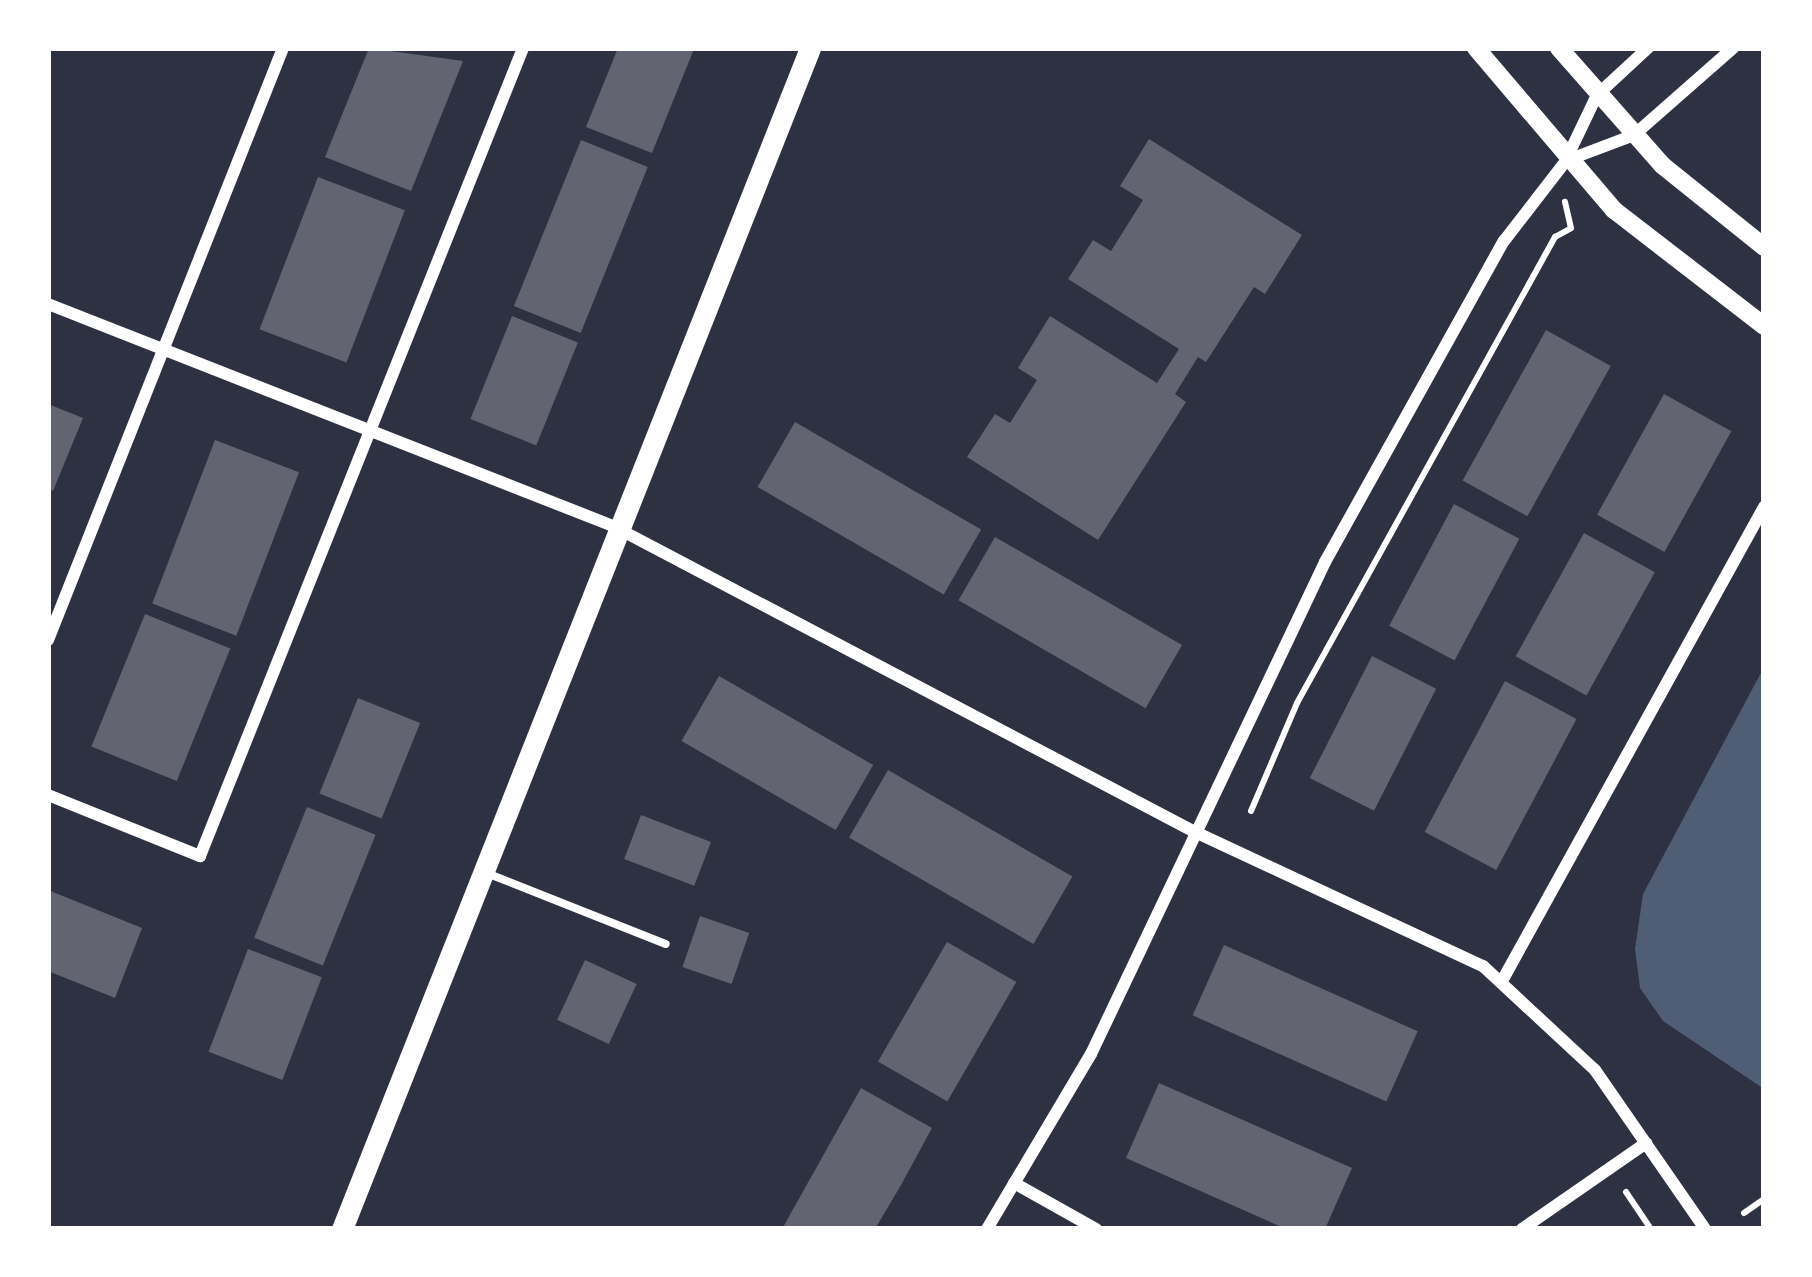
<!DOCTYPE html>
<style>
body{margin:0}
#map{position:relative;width:1812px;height:1277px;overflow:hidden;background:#2d3142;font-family:Montserrat,sans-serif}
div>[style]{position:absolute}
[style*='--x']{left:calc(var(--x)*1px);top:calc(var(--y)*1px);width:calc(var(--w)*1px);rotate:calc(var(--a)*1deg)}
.water>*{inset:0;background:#4f5d75}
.building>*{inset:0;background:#626471;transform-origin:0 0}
.path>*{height:6px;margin:-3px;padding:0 3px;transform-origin:3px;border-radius:3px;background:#fff}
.service>*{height:8px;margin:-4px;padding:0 4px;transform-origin:4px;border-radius:4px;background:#fff}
.minor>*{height:12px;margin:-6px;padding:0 6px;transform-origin:6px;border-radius:6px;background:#fff}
.tertiary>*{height:18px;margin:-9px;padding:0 9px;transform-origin:9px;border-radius:9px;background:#fff}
.secondary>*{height:21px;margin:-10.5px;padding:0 10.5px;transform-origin:10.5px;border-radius:10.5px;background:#fff}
span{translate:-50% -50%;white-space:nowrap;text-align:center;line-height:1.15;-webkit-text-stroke:12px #fff;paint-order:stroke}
.frame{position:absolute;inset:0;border:51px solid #fff;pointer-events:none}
</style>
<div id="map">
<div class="water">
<div style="clip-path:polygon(1764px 667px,1764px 1089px,1663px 1021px,1640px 988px,1635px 949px,1643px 894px)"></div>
</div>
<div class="building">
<div style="clip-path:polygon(369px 48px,463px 61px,411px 191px,325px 157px)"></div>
<div style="clip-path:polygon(618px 48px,694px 49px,652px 153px,586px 127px)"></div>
<div style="clip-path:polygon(1149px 139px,1302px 235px,1265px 294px,1254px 287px,1206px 362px,1198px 357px,1175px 394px,1186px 402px,1098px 540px,967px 457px,995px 414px,1010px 423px,1037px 380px,1018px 368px,1050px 316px,1157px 383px,1179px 349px,1068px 279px,1093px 240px,1111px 251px,1143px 200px,1120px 186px)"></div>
<div style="left:581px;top:140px;width:72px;height:179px;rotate:22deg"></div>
<div style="left:318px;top:177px;width:93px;height:163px;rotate:21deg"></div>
<div style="left:512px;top:316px;width:71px;height:111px;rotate:22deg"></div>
<div style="left:1546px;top:330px;width:74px;height:172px;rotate:29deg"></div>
<div style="left:1664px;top:394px;width:77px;height:138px;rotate:29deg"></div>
<div style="clip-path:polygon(48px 404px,83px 418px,53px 491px,48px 489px)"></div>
<div style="left:795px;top:422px;width:215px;height:75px;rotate:30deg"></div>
<div style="left:215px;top:440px;width:90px;height:175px;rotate:21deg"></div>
<div style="left:1454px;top:504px;width:74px;height:138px;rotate:28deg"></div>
<div style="left:1584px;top:533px;width:81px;height:141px;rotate:29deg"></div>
<div style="left:995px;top:537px;width:216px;height:73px;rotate:30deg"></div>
<div style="left:145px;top:614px;width:92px;height:143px;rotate:22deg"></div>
<div style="left:1372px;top:656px;width:72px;height:137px;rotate:27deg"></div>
<div style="left:719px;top:676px;width:178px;height:75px;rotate:30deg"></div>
<div style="left:1505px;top:681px;width:81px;height:171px;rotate:28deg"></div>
<div style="left:358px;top:698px;width:67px;height:103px;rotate:22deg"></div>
<div style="left:888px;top:770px;width:213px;height:78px;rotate:30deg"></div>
<div style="left:307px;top:807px;width:74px;height:141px;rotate:22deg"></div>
<div style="left:641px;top:815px;width:75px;height:47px;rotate:21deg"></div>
<div style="clip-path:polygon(48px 890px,142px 928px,115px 998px,48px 971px)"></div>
<div style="left:700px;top:916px;width:52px;height:54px;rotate:19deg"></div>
<div style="left:947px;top:942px;width:80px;height:138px;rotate:30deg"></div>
<div style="left:1224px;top:945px;width:212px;height:77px;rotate:24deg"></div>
<div style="left:248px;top:949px;width:79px;height:110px;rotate:21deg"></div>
<div style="left:585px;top:960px;width:57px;height:66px;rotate:25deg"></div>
<div style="clip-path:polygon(1159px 1083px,1352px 1168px,1325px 1229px,1286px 1229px,1126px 1158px)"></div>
<div style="clip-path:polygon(861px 1088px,932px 1128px,901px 1185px,875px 1229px,782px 1229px)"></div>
</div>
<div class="path">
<div style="--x:1251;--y:811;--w:117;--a:-66.9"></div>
<div style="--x:1297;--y:703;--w:533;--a:-61.03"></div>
<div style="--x:1555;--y:237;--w:18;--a:-29"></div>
<div style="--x:1571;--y:228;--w:27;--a:-103"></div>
<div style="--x:1626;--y:1192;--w:45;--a:56"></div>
<div style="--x:1744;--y:1213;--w:24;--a:-35"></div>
</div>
<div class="service">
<div style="--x:489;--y:874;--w:190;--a:21.6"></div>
</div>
<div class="minor">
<div style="--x:1568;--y:160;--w:71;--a:-20.7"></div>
<div style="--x:1634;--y:135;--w:132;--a:-41.3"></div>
<div style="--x:48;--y:304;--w:607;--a:21.45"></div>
<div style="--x:613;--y:526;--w:655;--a:27.74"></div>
<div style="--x:1193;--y:831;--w:320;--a:25"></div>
<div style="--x:1483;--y:966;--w:153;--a:42.9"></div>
<div style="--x:1595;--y:1070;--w:193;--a:55.3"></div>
<div style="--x:48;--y:640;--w:637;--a:-68.35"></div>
<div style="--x:48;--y:795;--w:164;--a:21.9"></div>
<div style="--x:200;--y:856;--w:870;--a:-68.21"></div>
<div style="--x:1502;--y:981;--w:542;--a:-61.07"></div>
<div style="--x:1014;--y:1183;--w:94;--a:29.3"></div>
<div style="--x:987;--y:1229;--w:204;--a:-59.3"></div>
<div style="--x:1091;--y:1054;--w:545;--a:-64.56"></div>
<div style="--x:1325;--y:562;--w:368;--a:-60.9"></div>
<div style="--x:1504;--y:241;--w:100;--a:-52.3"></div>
<div style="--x:1565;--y:162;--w:74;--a:-64.5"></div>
<div style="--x:1597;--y:95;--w:69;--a:-42.7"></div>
<div style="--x:1522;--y:1229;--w:151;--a:-34.7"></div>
</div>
<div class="tertiary">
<div style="--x:1476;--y:48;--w:213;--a:49.6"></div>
<div style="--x:1614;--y:210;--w:190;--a:37.7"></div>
<div style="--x:1559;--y:48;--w:156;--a:48.6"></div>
<div style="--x:1662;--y:165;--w:131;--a:38.8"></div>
</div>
<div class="secondary">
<div style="--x:342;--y:1229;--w:1270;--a:-68.38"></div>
</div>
<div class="frame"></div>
</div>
